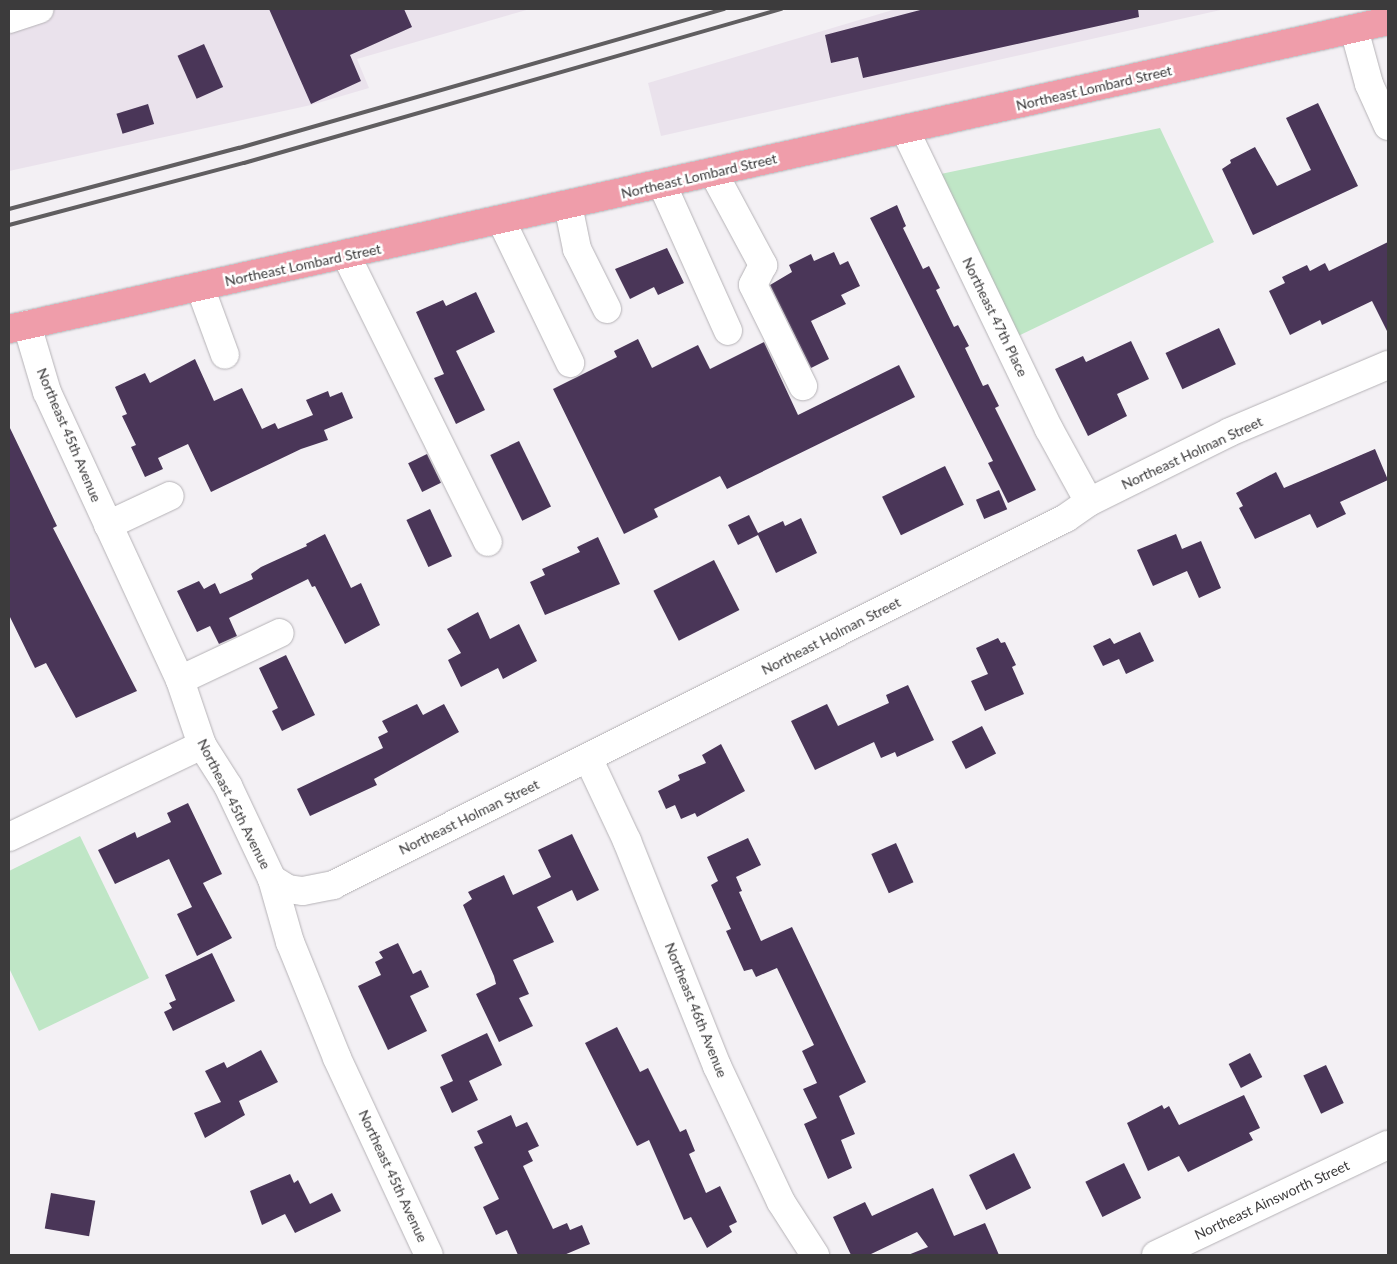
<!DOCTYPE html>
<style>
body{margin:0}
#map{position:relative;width:1397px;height:1264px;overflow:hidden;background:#f3f0f4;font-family:Lato,sans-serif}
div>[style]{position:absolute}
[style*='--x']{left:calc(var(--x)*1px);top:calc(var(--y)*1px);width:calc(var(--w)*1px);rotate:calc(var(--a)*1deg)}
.built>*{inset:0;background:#eae2ec}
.green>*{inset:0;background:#bfe6c6}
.building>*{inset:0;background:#4a3658;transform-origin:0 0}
.roads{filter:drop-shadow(0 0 1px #b5b2b6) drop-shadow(0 0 1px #b5b2b6)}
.minor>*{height:28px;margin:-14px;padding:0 14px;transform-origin:14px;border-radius:14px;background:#fff}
.major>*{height:28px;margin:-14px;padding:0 14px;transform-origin:14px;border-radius:14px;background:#ef9daa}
.rail>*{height:4px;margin:-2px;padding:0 2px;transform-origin:2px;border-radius:2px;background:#605e60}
span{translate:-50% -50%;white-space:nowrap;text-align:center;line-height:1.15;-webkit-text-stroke:5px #fff;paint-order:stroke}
.street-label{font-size:14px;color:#3c3b3c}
.frame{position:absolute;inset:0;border:10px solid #3c3b3c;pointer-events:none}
</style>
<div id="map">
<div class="built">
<div style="clip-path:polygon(9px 9px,530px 9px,357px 59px,369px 88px,311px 105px,9px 171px)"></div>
<div style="clip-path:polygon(896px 9px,1225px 9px,661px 136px,648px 83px)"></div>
</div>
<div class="green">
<div style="clip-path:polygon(1160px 128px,1214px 242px,1016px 337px,936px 175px)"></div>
<div style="clip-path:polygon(80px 836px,149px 978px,39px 1031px,9px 968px,9px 871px)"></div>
</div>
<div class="building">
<div style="clip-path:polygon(269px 9px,404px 9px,412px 27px,350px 55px,361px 81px,311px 104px)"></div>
<div style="clip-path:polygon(924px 9px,1138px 9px,1139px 17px,863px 78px,858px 57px,831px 63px,825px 35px)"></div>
<div style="left:204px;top:44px;width:47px;height:29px;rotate:66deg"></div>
<div style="clip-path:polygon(1318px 103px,1358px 186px,1253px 235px,1222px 169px,1231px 163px,1230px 160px,1255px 147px,1277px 186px,1311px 170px,1286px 118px)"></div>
<div style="left:148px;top:104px;width:21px;height:33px;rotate:73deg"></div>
<div style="clip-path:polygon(897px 205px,906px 226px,903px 228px,923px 269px,929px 266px,940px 288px,936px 290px,954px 327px,958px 325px,969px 346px,965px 348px,983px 386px,988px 384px,999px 406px,995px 408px,1036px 490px,1008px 503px,988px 463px,993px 461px,870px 218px)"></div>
<div style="clip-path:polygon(1388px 242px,1388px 333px,1372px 301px,1322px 325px,1320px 320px,1290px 335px,1269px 291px,1285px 283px,1282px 277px,1307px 265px,1310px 271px,1325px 263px,1329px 271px)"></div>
<div style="clip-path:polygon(667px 248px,684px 283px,658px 295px,654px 287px,630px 299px,615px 269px)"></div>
<div style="clip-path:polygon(834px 252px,840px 265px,848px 261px,860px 286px,841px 295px,846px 304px,811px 321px,829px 359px,811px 368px,770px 285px,792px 272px,789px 265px,811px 254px,814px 261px)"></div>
<div style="clip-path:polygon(476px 292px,495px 332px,456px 351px,485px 410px,456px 424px,434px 378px,444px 374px,416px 312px,443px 300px,446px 306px)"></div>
<div style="left:1219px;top:328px;width:40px;height:59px;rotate:65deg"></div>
<div style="clip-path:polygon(638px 339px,652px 368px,698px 345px,710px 369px,764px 342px,798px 415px,899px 365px,915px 397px,727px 489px,720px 476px,654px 509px,658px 517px,624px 534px,553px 389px,617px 357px,614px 351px)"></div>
<div style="clip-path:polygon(1131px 341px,1149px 379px,1117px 394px,1127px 416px,1088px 436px,1055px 369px,1083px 356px,1086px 362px)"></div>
<div style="clip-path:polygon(195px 359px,214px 401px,242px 388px,262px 429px,275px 423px,278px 429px,313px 415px,306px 400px,328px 391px,330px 397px,342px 392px,353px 418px,324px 430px,328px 440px,301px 449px,211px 492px,188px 444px,158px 458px,163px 469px,145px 477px,131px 447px,136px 445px,122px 416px,127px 414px,115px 387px,145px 373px,150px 383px)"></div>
<div style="clip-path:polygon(9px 426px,57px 526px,53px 528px,137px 691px,76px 718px,46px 663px,35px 668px,9px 615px)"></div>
<div style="left:519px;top:441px;width:73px;height:32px;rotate:64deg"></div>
<div style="clip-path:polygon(1375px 449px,1388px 480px,1340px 502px,1346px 514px,1317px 528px,1310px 514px,1255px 539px,1239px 508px,1243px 506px,1236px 493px,1276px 472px,1284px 488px)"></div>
<div style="left:427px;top:454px;width:32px;height:21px;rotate:64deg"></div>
<div style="left:945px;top:466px;width:43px;height:70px;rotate:64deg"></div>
<div style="left:999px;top:490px;width:21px;height:25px;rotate:67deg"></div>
<div style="left:430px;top:509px;width:52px;height:26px;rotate:65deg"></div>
<div style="clip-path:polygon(749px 515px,758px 533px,783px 521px,785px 526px,801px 518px,817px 553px,776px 573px,758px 535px,738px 545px,728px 525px)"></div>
<div style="clip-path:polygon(325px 534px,351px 588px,361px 583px,380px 625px,345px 644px,315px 586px,312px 587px,308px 579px,229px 618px,237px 636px,219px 644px,210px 626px,197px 632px,177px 591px,199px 581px,204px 589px,215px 583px,220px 594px,253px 579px,251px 574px,261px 567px,307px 546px,306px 544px)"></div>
<div style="clip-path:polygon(1176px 534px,1182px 549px,1201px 541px,1221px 588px,1199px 598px,1187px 571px,1153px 586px,1137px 550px)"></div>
<div style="clip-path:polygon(598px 537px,620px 584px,545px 615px,530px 582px,545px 575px,542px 569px,580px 552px,577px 547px)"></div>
<div style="left:714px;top:560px;width:56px;height:68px;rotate:63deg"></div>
<div style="clip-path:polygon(478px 612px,490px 639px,519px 624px,537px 661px,503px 679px,498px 668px,461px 687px,448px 660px,461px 653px,447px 629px)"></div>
<div style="clip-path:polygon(1140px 632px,1154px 661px,1126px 674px,1119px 659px,1103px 666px,1093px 646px,1110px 638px,1114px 644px)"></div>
<div style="clip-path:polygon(998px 638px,1001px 643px,1005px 642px,1016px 665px,1012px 667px,1024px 694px,985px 711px,971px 681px,988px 674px,976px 648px)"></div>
<div style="clip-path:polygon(286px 655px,315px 715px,282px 731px,272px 711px,278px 708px,259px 668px)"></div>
<div style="clip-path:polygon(908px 685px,934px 740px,897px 757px,895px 752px,881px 758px,874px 742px,815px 770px,791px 721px,827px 704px,838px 726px,889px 703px,886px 695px)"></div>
<div style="clip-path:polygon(417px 704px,423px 715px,444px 704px,459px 732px,374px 779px,377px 785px,310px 816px,297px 789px,383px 748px,378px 737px,388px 732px,382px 721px)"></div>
<div style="left:982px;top:726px;width:31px;height:34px;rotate:63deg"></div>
<div style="clip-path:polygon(721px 744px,745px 791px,697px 817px,695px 813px,681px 819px,675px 805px,666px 809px,658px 791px,680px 780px,678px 775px,706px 763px,702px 755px)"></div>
<div style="clip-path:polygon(188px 803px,222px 874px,203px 883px,232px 938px,197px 956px,177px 914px,192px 907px,169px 859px,115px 884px,98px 850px,135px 832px,137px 838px,171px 822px,167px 813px)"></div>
<div style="clip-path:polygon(572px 834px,599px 890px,577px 901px,572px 890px,537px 907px,554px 942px,513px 960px,529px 994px,519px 998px,533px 1026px,499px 1042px,476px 994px,496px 984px,494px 976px,463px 905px,472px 899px,468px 892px,504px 875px,513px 895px,551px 877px,538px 850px)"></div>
<div style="clip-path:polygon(748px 838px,761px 865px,736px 877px,742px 891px,739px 892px,761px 941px,792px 927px,866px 1082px,839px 1096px,855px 1134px,841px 1140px,852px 1168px,828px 1179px,804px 1124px,817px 1118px,803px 1089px,817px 1083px,802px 1051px,814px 1045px,777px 968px,756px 977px,752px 969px,744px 971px,726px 931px,731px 929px,711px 885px,718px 881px,707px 857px)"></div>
<div style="left:896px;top:843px;width:43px;height:27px;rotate:66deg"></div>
<div style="clip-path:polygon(398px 943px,413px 974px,421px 970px,429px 987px,410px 996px,427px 1031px,388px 1050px,358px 986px,381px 975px,375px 962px,383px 958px,379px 952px)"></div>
<div style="clip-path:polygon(212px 953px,235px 1001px,173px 1031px,164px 1012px,172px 1008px,169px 1003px,176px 1000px,165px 975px)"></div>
<div style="clip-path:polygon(617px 1027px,640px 1072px,648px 1068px,680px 1132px,686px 1129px,695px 1151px,689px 1154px,706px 1193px,720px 1186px,737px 1222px,729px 1226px,732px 1232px,707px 1248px,691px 1217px,684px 1220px,649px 1140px,637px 1146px,585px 1043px)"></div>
<div style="clip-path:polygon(487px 1033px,502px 1065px,469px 1081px,478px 1100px,452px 1113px,440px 1087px,453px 1081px,441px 1055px)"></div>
<div style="clip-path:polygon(261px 1050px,278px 1082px,239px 1101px,245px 1115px,205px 1138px,194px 1113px,221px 1102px,205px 1071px,224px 1062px,227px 1068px)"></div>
<div style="left:1250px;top:1053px;width:27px;height:24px;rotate:63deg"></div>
<div style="left:1326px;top:1065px;width:42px;height:25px;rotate:65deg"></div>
<div style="clip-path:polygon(1244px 1095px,1260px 1128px,1249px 1133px,1253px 1140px,1188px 1172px,1179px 1156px,1148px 1171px,1127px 1123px,1162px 1105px,1164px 1109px,1169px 1106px,1179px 1125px)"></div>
<div style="clip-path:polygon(511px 1115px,516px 1127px,527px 1122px,539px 1146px,528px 1151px,533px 1161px,523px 1166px,553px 1229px,567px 1223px,570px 1230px,582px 1225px,590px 1244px,564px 1255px,518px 1255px,507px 1230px,496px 1235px,483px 1207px,499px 1199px,474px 1147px,483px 1143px,477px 1131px)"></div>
<div style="left:1014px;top:1153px;width:39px;height:50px;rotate:64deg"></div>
<div style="left:1124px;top:1163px;width:39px;height:43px;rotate:64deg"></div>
<div style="clip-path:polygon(290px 1174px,294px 1183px,298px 1180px,310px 1204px,332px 1193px,341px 1211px,295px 1233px,285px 1214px,262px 1225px,250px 1191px)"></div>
<div style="clip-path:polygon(933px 1188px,954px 1236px,985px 1223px,999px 1255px,908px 1255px,928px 1247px,917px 1232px,869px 1255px,851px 1255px,833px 1217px,865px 1202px,872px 1216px)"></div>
<div style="left:51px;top:1193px;width:45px;height:36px;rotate:10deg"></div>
</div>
<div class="roads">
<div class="minor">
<div style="--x:9;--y:19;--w:32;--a:-18"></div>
<div style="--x:1354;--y:29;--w:57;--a:74.7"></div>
<div style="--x:1369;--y:84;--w:46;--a:65.7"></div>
<div style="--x:905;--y:130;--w:332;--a:64.3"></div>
<div style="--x:1049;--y:429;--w:83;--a:61.3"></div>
<div style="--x:713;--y:172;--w:106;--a:61.7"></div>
<div style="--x:763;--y:265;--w:22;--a:117"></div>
<div style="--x:753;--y:285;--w:113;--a:63.7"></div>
<div style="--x:662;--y:184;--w:161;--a:65.8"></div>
<div style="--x:568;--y:205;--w:45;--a:78.4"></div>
<div style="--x:577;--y:249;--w:67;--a:63.4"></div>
<div style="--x:501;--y:220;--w:159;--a:64.2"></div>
<div style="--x:346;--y:255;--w:320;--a:63.7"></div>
<div style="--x:200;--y:287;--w:72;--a:69.8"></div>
<div style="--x:27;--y:325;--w:70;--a:73.4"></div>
<div style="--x:47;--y:392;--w:317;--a:65.2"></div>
<div style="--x:180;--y:680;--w:69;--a:71.3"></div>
<div style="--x:202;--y:745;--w:49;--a:57.6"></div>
<div style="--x:228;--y:786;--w:103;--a:64.7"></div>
<div style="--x:272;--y:879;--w:66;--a:74.1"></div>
<div style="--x:290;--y:942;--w:125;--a:67.9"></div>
<div style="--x:337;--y:1058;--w:217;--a:65"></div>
<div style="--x:108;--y:525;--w:68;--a:-25.1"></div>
<div style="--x:180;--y:680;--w:110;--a:-25.2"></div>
<div style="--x:588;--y:758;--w:92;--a:64.8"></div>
<div style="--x:627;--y:841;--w:242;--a:68.2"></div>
<div style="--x:717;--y:1066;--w:150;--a:64.8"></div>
<div style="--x:781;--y:1202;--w:63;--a:57.3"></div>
<div style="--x:9;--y:837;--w:214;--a:-25.5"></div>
<div style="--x:272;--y:879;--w:19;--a:32"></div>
<div style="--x:288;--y:889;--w:15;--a:8"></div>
<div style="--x:303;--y:891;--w:31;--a:-11"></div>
<div style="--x:333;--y:885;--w:820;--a:-26.6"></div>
<div style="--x:1066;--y:518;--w:28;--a:-35"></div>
<div style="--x:1089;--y:502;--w:157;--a:-26.4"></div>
<div style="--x:1230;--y:432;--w:172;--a:-23"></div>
<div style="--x:1156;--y:1255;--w:257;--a:-25.4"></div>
</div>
<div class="major">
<div style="--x:9;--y:329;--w:1413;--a:-12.59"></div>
</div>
</div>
<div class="rail">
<div style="--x:9;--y:209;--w:238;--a:-14.9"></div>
<div style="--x:239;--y:148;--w:505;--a:-15.99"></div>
<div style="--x:9;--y:225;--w:243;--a:-14.8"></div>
<div style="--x:244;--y:163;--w:559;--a:-16"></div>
</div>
<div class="street-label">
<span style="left:1094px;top:88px;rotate:-13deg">Northeast Lombard Street</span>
<span style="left:699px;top:176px;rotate:-13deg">Northeast Lombard Street</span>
<span style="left:303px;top:265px;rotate:-12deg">Northeast Lombard Street</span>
<span style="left:995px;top:317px;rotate:64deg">Northeast 47th Place</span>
<span style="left:69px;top:435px;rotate:67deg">Northeast 45th Avenue</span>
<span style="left:1192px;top:453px;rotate:-25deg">Northeast Holman Street</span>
<span style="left:831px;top:636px;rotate:-27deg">Northeast Holman Street</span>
<span style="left:234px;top:804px;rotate:63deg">Northeast 45th Avenue</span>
<span style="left:469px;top:817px;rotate:-26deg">Northeast Holman Street</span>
<span style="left:696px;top:1010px;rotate:68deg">Northeast 46th Avenue</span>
<span style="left:393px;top:1176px;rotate:65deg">Northeast 45th Avenue</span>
<span style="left:1272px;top:1200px;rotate:-25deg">Northeast Ainsworth Street</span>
</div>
<div class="frame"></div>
</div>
